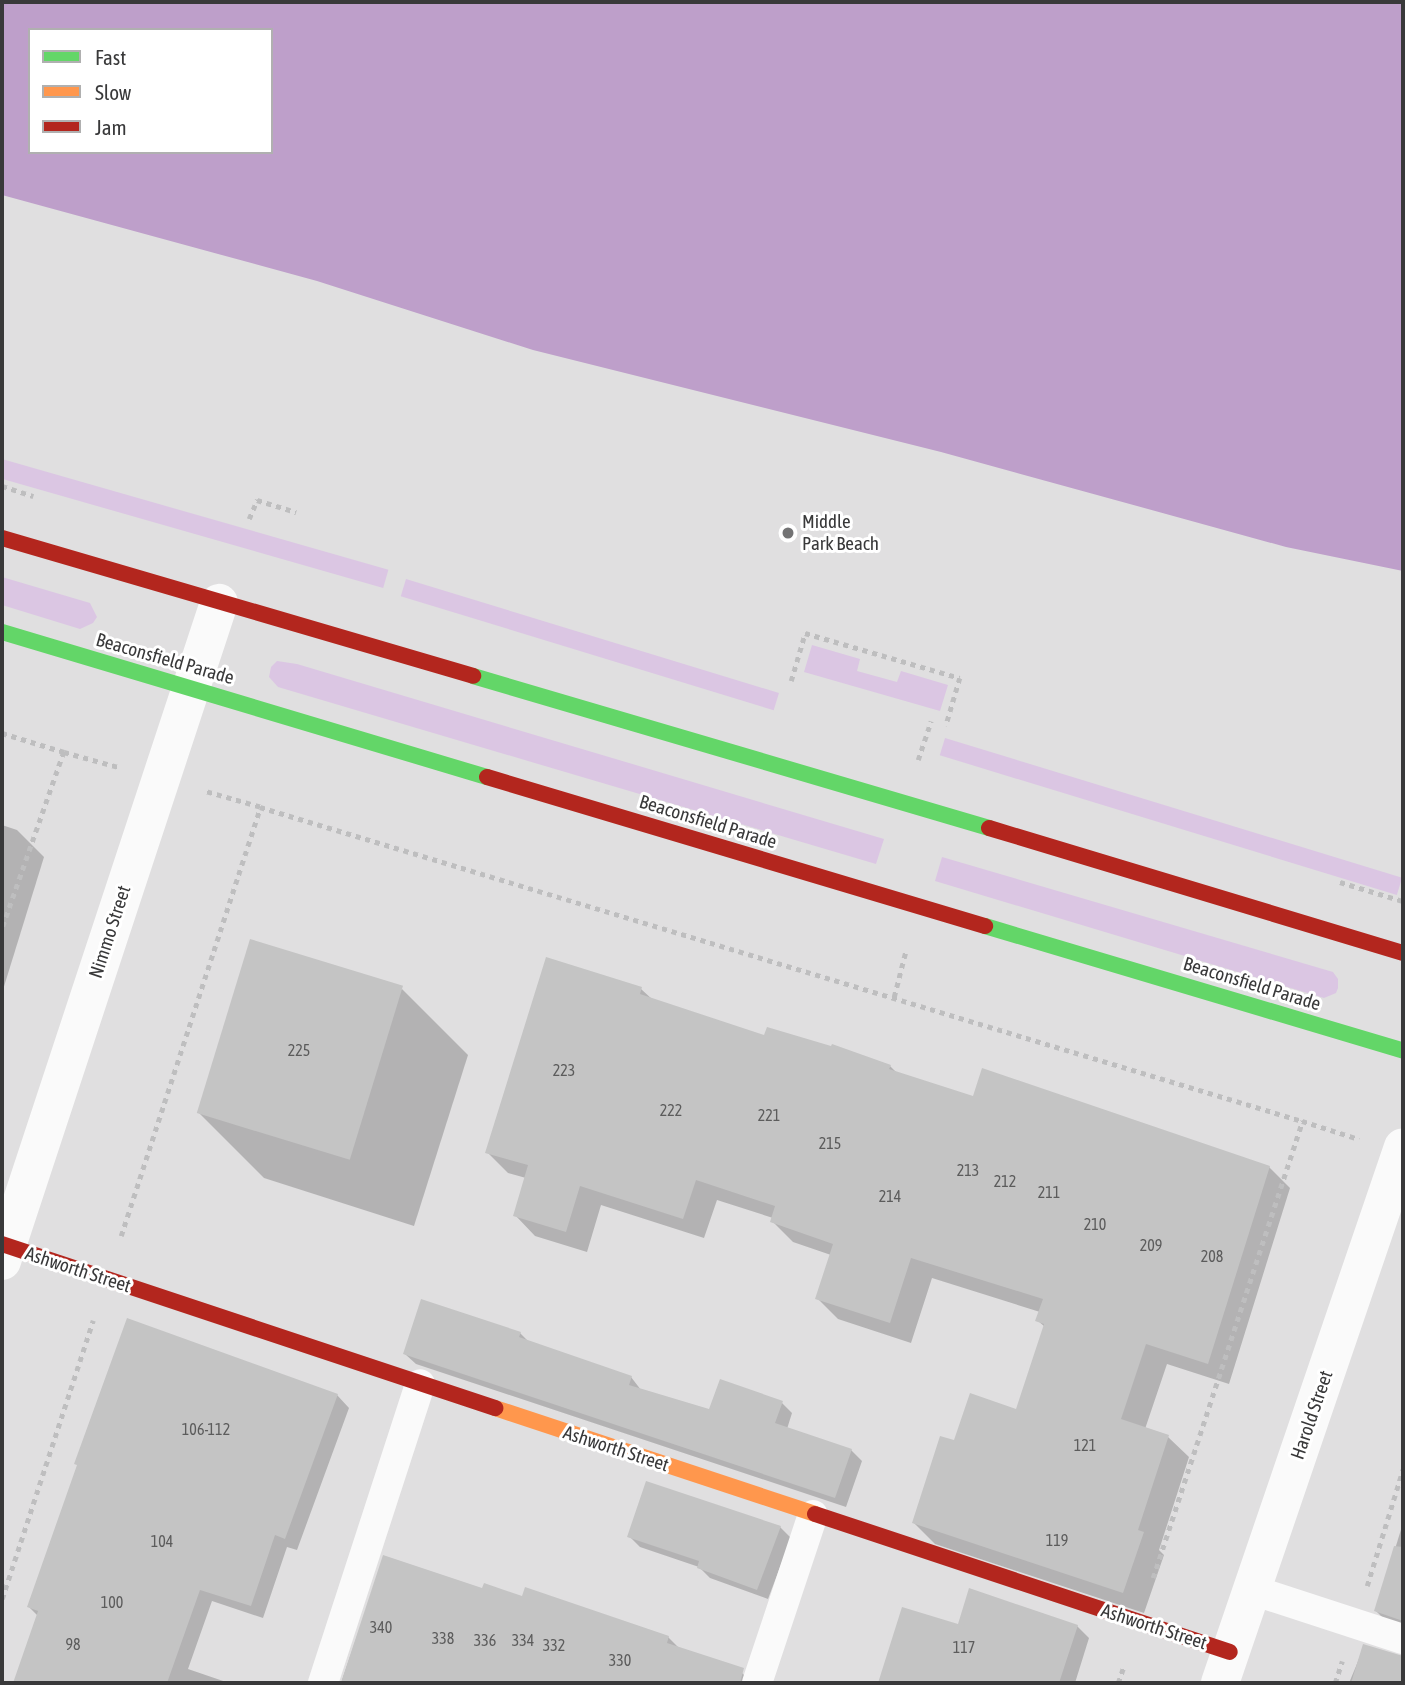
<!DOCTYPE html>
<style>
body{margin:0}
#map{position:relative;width:1405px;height:1685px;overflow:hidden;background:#e0dfe0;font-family:"Asap Condensed",sans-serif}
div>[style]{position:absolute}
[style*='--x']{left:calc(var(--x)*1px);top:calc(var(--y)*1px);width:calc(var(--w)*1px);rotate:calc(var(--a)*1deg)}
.green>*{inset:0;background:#dbc6e3;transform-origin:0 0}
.water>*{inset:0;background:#be9fca}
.shadow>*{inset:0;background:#0003}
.building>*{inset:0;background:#c4c4c4;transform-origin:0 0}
.path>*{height:4.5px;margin-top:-2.25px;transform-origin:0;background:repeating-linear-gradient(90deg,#bebebf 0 5px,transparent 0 10px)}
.lane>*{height:30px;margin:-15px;padding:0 15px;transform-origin:15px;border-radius:15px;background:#fafafa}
.street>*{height:38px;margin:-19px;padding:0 19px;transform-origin:19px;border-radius:19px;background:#fafafa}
.fast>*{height:16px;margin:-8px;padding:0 8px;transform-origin:8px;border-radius:8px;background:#63d668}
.slow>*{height:16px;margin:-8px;padding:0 8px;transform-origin:8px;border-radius:8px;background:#ff974d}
.jam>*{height:16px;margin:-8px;padding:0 8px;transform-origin:8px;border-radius:8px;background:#b3261e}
.dots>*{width:19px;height:19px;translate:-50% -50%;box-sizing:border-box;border:4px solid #fff;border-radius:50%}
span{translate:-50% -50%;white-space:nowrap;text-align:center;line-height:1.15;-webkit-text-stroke:6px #fff;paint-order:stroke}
.number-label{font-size:16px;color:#5c5c5c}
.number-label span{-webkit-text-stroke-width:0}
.poi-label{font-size:19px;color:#39393a}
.left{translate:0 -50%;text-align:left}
.street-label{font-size:19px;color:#39393a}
.frame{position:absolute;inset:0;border:4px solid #39393a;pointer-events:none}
.legend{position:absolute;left:28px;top:28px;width:245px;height:126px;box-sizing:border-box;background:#fff;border:2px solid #b0b0b0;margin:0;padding:9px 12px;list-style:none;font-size:21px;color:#39393a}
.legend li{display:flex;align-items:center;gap:14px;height:35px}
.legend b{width:35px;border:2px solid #b0b0b0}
</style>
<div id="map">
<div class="green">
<div style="left:2px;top:459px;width:402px;height:19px;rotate:16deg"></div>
<div style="clip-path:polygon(2px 577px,90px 603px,97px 617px,93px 623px,80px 629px,2px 605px)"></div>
<div style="left:406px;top:579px;width:390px;height:18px;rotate:17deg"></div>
<div style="clip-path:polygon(812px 645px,860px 659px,857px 671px,897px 682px,901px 671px,948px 685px,940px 711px,804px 672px)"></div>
<div style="clip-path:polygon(277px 661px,297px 664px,884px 839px,876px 864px,278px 687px,269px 677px,271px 667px)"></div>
<div style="left:945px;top:738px;width:478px;height:18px;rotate:17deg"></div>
<div style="clip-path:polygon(942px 857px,1333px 972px,1338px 979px,1338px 988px,1336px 993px,1324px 998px,935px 881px)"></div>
</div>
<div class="water">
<div style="clip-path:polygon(evenodd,2px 2px,1403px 2px,1403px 571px,1286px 547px,941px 452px,533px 350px,317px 281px,2px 195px,2px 2px,30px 30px,271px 30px,271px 152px,30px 152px,30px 30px)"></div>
</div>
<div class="shadow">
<div style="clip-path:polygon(2px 825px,17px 830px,44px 857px,2px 993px)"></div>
<div style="clip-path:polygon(402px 989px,468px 1055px,414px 1226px,264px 1178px,198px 1112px)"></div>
<div style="clip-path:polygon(641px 989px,653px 1000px,765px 1037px,890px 1066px,897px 1073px,974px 1098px,1269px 1167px,1290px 1188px,1229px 1384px,1167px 1364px,1145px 1429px,1168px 1437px,1189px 1457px,1159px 1550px,1164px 1555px,1144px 1613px,935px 1544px,914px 1523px,955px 1442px,1017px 1411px,1045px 1327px,1037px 1320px,1040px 1312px,932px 1278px,911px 1343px,838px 1319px,817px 1298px,831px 1255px,793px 1242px,772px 1221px,773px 1218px,717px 1200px,704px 1238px,601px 1205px,587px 1252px,535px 1236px,515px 1215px,526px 1178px,508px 1173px,487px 1152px)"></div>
<div style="clip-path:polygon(520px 1333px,529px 1342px,631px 1377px,641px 1390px,711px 1411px,782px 1403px,792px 1413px,787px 1429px,851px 1450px,862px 1461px,846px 1507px,416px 1364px,405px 1354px)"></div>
<div style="clip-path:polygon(337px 1395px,349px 1408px,297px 1550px,287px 1547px,263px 1618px,212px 1601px,188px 1669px,229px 1683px,15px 1682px,38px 1616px,29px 1607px)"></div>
<div style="clip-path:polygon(1403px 1523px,1403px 1629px,1389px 1624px,1376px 1611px)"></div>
<div style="clip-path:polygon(780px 1527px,791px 1538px,768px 1599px,710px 1578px,699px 1567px,640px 1547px,629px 1536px)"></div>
<div style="clip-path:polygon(384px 1557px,484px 1590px,668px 1637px,680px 1649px,736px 1667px,749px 1680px,747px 1683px,341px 1683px)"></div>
<div style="clip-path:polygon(903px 1609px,959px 1626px,1077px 1626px,1089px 1638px,1075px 1683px,880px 1683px)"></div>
<div style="clip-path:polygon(1364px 1647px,1403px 1657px,1403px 1683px,1349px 1683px)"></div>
</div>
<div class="building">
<div style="left:250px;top:939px;width:160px;height:182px;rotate:17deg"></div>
<div style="clip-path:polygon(546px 957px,642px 987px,640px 994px,764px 1035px,767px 1027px,831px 1046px,832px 1044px,891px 1065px,889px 1069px,973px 1096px,982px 1068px,1270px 1166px,1208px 1364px,1146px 1344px,1121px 1419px,1169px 1435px,1138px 1530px,1144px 1532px,1123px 1593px,912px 1523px,940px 1436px,954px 1440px,970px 1393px,1016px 1409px,1044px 1324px,1035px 1321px,1043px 1299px,911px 1258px,890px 1323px,815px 1299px,833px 1244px,770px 1222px,775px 1206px,696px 1180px,683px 1219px,580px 1186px,566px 1232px,513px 1216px,528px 1165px,485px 1153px)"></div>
<div style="clip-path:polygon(421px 1299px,521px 1332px,519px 1337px,632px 1376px,629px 1385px,709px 1409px,720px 1379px,783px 1401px,775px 1423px,852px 1449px,835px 1498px,403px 1354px)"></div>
<div style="clip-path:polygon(127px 1318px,338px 1394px,285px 1539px,275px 1535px,251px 1606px,200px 1590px,167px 1683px,13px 1683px,38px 1611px,27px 1607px,77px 1465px,74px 1464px)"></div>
<div style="clip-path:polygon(646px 1481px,781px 1526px,757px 1590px,697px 1568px,699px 1561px,627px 1537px)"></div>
<div style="clip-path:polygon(1394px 1546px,1403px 1547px,1403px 1621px,1374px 1611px)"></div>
<div style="clip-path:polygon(383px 1555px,482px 1588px,484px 1583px,522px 1596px,525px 1587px,669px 1636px,667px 1643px,744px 1668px,740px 1683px,341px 1683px)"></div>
<div style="clip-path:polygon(969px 1588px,1078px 1625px,1059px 1683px,878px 1683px,902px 1607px,958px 1624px)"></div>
<div style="clip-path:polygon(1363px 1644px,1403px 1656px,1403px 1683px,1351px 1683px)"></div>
</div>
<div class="path">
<div style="--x:2;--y:486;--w:33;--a:18"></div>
<div style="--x:249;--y:519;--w:21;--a:-67"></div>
<div style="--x:257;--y:500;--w:41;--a:17.1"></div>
<div style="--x:791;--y:681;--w:50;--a:-73.7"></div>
<div style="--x:805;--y:633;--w:161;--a:16.2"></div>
<div style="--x:960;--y:678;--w:50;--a:106.3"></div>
<div style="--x:2;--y:733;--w:65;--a:17"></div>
<div style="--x:64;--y:752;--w:188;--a:109.3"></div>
<div style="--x:64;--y:752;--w:56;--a:15.5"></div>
<div style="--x:918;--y:760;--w:41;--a:-71.6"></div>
<div style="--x:260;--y:807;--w:1088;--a:16.77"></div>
<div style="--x:1340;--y:882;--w:66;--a:16.8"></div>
<div style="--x:894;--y:997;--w:49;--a:-75.7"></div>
<div style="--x:121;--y:1236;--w:451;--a:-72"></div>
<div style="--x:260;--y:807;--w:58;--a:-164.1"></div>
<div style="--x:1153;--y:1578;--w:481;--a:-71.9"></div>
<div style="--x:1302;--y:1121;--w:60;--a:17.5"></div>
<div style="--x:1367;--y:1586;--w:122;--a:-72.9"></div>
<div style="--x:2;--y:1599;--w:293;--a:-71.9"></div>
<div style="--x:1118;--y:1683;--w:18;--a:-71"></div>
<div style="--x:1335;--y:1683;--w:23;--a:-72"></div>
</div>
<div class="lane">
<div style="--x:1252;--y:1590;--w:159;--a:18"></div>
<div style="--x:323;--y:1683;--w:314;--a:-72"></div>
<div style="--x:757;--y:1683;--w:177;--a:-71.6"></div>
</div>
<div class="street">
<div style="--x:2;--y:1261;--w:693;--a:-71.75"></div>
<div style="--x:1220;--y:1683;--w:566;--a:-71.15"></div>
</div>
<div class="fast">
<div style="--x:2;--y:632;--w:506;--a:16.65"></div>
<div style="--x:473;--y:676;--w:538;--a:16.41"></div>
<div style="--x:985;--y:926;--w:436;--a:16.6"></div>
</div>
<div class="slow">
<div style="--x:495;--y:1408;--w:337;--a:18.3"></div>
</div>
<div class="jam">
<div style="--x:2;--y:538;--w:491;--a:16.3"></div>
<div style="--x:487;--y:777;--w:520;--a:16.66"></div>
<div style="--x:989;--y:828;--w:432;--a:16.8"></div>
<div style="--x:2;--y:1244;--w:520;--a:18.4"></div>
<div style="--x:815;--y:1514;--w:437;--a:18.4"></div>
</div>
<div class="dots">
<div style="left:788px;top:533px;background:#737374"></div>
</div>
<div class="number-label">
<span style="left:299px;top:1050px">225</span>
<span style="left:564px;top:1070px">223</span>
<span style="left:671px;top:1110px">222</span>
<span style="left:769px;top:1115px">221</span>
<span style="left:830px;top:1143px">215</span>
<span style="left:968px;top:1170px">213</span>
<span style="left:1005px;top:1181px">212</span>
<span style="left:1049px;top:1192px">211</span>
<span style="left:890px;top:1196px">214</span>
<span style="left:1095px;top:1224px">210</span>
<span style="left:1151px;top:1245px">209</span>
<span style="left:1212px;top:1256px">208</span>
<span style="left:206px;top:1429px">106-112</span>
<span style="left:1085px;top:1445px">121</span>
<span style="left:1057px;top:1540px">119</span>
<span style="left:162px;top:1541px">104</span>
<span style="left:112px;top:1602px">100</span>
<span style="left:381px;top:1627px">340</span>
<span style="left:443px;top:1638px">338</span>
<span style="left:485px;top:1640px">336</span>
<span style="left:523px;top:1640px">334</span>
<span style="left:73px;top:1644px">98</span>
<span style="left:554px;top:1645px">332</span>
<span style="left:964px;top:1647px">117</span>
<span style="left:620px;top:1660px">330</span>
</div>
<div class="poi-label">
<span class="left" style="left:802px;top:533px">Middle<br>Park Beach</span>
</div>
<div class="street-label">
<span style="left:165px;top:659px;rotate:16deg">Beaconsfield Parade</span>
<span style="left:708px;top:822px;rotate:17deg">Beaconsfield Parade</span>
<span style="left:110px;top:932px;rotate:-72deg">Nimmo Street</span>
<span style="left:1252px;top:984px;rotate:17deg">Beaconsfield Parade</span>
<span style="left:78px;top:1270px;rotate:18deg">Ashworth Street</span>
<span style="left:1312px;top:1415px;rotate:-71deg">Harold Street</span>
<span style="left:616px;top:1449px;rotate:18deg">Ashworth Street</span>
<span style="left:1154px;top:1627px;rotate:18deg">Ashworth Street</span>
</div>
<div class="frame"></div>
<ul class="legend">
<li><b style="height:9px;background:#63d668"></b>Fast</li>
<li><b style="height:9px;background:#ff974d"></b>Slow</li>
<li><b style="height:9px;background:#b3261e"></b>Jam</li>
</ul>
</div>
